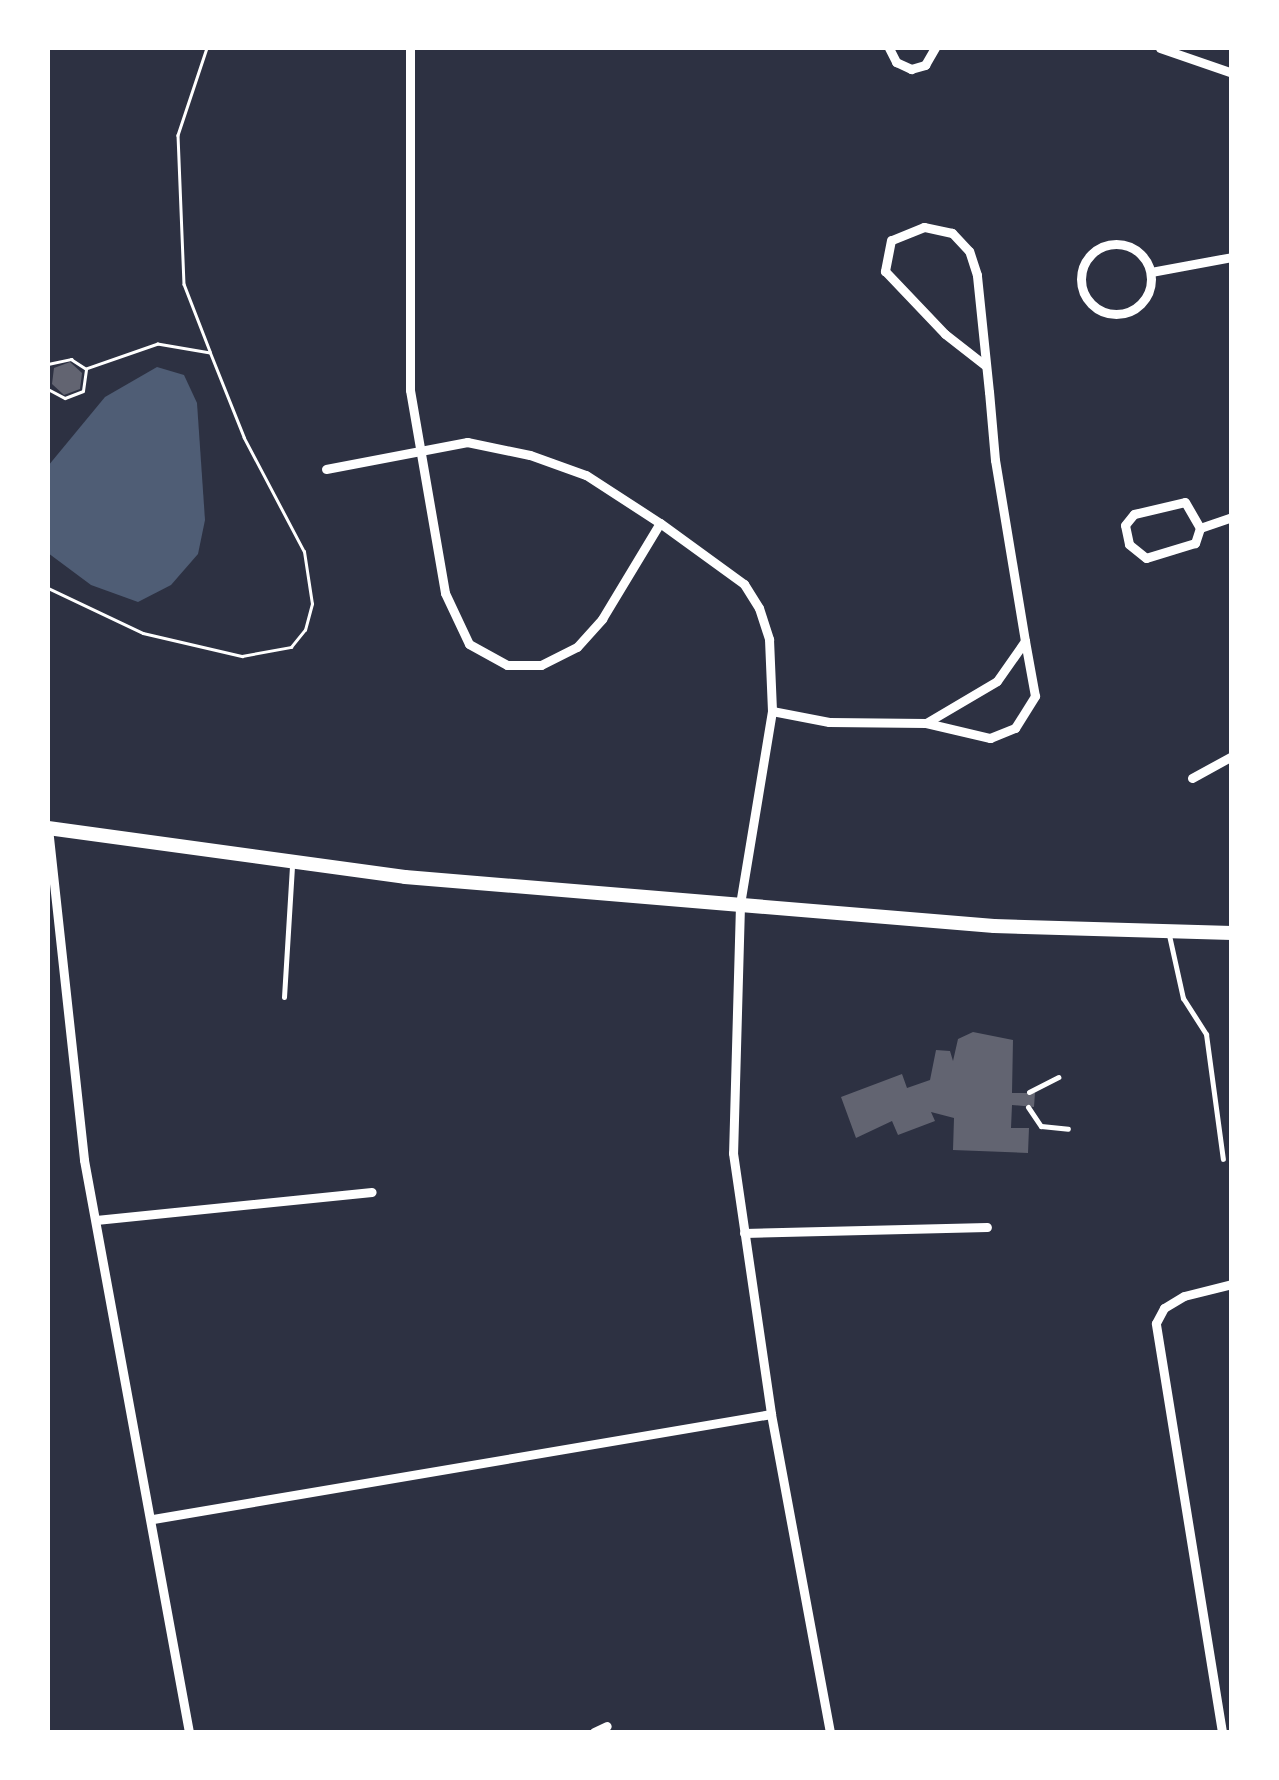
<!DOCTYPE html>
<style>
body{margin:0}
#map{position:relative;width:1279px;height:1780px;overflow:hidden;background:#2d3142;font-family:Bitter,serif}
div>[style]{position:absolute}
[style*='--x']{left:calc(var(--x)*1px);top:calc(var(--y)*1px);width:calc(var(--w)*1px);rotate:calc(var(--a)*1deg)}
.water>*{inset:0;background:#4f5d75}
.building>*{inset:0;background:#626471}
.path>*{height:2.5px;margin:-1.25px;padding:0 1.25px;transform-origin:1.25px;border-radius:1.25px;background:#fff}
.service>*{height:5px;margin:-2.5px;padding:0 2.5px;transform-origin:2.5px;border-radius:2.5px;background:#fff}
.minor>*{height:9px;margin:-4.5px;padding:0 4.5px;transform-origin:4.5px;border-radius:4.5px;background:#fff}
.minor>.ring{margin:-4.5px;padding:0;box-sizing:content-box;background:none;border:9px solid #fff;border-radius:50%}
.primary>*{height:14px;margin:-7px;padding:0 7px;transform-origin:7px;border-radius:7px;background:#fff}
span{translate:-50% -50%;white-space:nowrap;text-align:center;line-height:1.15;-webkit-text-stroke:10px #fff;paint-order:stroke}
.frame{position:absolute;inset:0;border:50px solid #fff;pointer-events:none}
</style>
<div id="map">
<div class="water">
<div style="clip-path:polygon(157px 367px,184px 375px,197px 403px,205px 520px,198px 554px,171px 585px,138px 602px,91px 585px,48px 553px,48px 466px,105px 397px)"></div>
</div>
<div class="building">
<div style="clip-path:polygon(70px 362px,82px 373px,80px 389px,64px 395px,52px 384px,54px 368px)"></div>
<div style="clip-path:polygon(973px 1032px,1013px 1040px,1012px 1093px,1035px 1093px,1034px 1107px,1012px 1105px,1011px 1128px,1029px 1128px,1028px 1153px,953px 1150px,954px 1118px,931px 1112px,935px 1121px,898px 1135px,892px 1121px,856px 1138px,841px 1097px,902px 1074px,907px 1088px,930px 1080px,936px 1050px,950px 1051px,953px 1061px,958px 1039px)"></div>
</div>
<div class="path">
<div style="--x:207;--y:48;--w:92;--a:108.4"></div>
<div style="--x:178;--y:135;--w:149;--a:87.7"></div>
<div style="--x:184;--y:284;--w:72;--a:68.8"></div>
<div style="--x:48;--y:364;--w:24;--a:-12"></div>
<div style="--x:71;--y:359;--w:17;--a:33"></div>
<div style="--x:48;--y:389;--w:19;--a:28"></div>
<div style="--x:65;--y:398;--w:19;--a:-21"></div>
<div style="--x:83;--y:391;--w:21;--a:-82"></div>
<div style="--x:48;--y:588;--w:105;--a:25.3"></div>
<div style="--x:143;--y:633;--w:102;--a:13.1"></div>
<div style="--x:242;--y:656;--w:50;--a:-10.4"></div>
<div style="--x:291;--y:647;--w:22;--a:-51"></div>
<div style="--x:305;--y:630;--w:27;--a:-75"></div>
<div style="--x:312;--y:604;--w:53;--a:-98.7"></div>
<div style="--x:304;--y:552;--w:129;--a:-117.8"></div>
<div style="--x:244;--y:438;--w:92;--a:-111.8"></div>
<div style="--x:210;--y:353;--w:53;--a:-170.2"></div>
<div style="--x:158;--y:344;--w:76;--a:160.9"></div>
</div>
<div class="service">
<div style="--x:1169;--y:935;--w:65;--a:77.5"></div>
<div style="--x:1183;--y:998;--w:43;--a:57.4"></div>
<div style="--x:1206;--y:1034;--w:126;--a:82.3"></div>
<div style="--x:284;--y:997;--w:132;--a:-86.5"></div>
<div style="--x:1029;--y:1092;--w:33;--a:-27"></div>
<div style="--x:1028;--y:1107;--w:23;--a:56"></div>
<div style="--x:1041;--y:1126;--w:27;--a:6"></div>
</div>
<div class="minor">
<div style="--x:410;--y:48;--w:342;--a:90"></div>
<div style="--x:410;--y:390;--w:206;--a:80.2"></div>
<div style="--x:445;--y:593;--w:56;--a:64.8"></div>
<div style="--x:469;--y:644;--w:43;--a:28.9"></div>
<div style="--x:507;--y:665;--w:34;--a:0"></div>
<div style="--x:541;--y:665;--w:40;--a:-26.6"></div>
<div style="--x:577;--y:647;--w:38;--a:-48"></div>
<div style="--x:602;--y:619;--w:112;--a:-58.9"></div>
<div style="--x:889;--y:48;--w:16;--a:63"></div>
<div style="--x:896;--y:62;--w:17;--a:25"></div>
<div style="--x:911;--y:69;--w:15;--a:-16"></div>
<div style="--x:925;--y:65;--w:20;--a:-60"></div>
<div style="--x:1160;--y:48;--w:76;--a:19.1"></div>
<div class="ring" style="left:1081px;top:244px;width:61px;height:61px"></div>
<div style="--x:1151;--y:272;--w:82;--a:-10.5"></div>
<div style="--x:326;--y:469;--w:144;--a:-10.8"></div>
<div style="--x:467;--y:442;--w:64;--a:11.7"></div>
<div style="--x:530;--y:455;--w:59;--a:19.7"></div>
<div style="--x:586;--y:475;--w:88;--a:33"></div>
<div style="--x:660;--y:523;--w:104;--a:36"></div>
<div style="--x:744;--y:584;--w:28;--a:58"></div>
<div style="--x:759;--y:608;--w:33;--a:72"></div>
<div style="--x:769;--y:639;--w:72;--a:87.6"></div>
<div style="--x:772;--y:711;--w:197;--a:99.4"></div>
<div style="--x:740;--y:905;--w:248;--a:91.6"></div>
<div style="--x:733;--y:1153;--w:264;--a:81.7"></div>
<div style="--x:771;--y:1414;--w:323;--a:79.5"></div>
<div style="--x:1185;--y:502;--w:30;--a:60"></div>
<div style="--x:1200;--y:528;--w:16;--a:108"></div>
<div style="--x:1195;--y:543;--w:51;--a:163"></div>
<div style="--x:1146;--y:558;--w:22;--a:-141"></div>
<div style="--x:1129;--y:544;--w:19;--a:-102"></div>
<div style="--x:1125;--y:525;--w:14;--a:-51"></div>
<div style="--x:1134;--y:514;--w:52;--a:-13.2"></div>
<div style="--x:1200;--y:528;--w:34;--a:-19"></div>
<div style="--x:772;--y:711;--w:58;--a:10.9"></div>
<div style="--x:829;--y:722;--w:97;--a:0.6"></div>
<div style="--x:926;--y:723;--w:82;--a:-30.6"></div>
<div style="--x:997;--y:681;--w:49;--a:-55"></div>
<div style="--x:1025;--y:641;--w:183;--a:-99.4"></div>
<div style="--x:995;--y:460;--w:68;--a:-95"></div>
<div style="--x:989;--y:392;--w:118;--a:-95.9"></div>
<div style="--x:977;--y:275;--w:25;--a:-108"></div>
<div style="--x:969;--y:251;--w:25;--a:-133"></div>
<div style="--x:952;--y:233;--w:29;--a:-168"></div>
<div style="--x:924;--y:227;--w:35;--a:158"></div>
<div style="--x:891;--y:240;--w:32;--a:101"></div>
<div style="--x:885;--y:271;--w:87;--a:46.4"></div>
<div style="--x:945;--y:334;--w:52;--a:38"></div>
<div style="--x:926;--y:723;--w:66;--a:13.2"></div>
<div style="--x:990;--y:738;--w:27;--a:-22"></div>
<div style="--x:1015;--y:728;--w:38;--a:-58"></div>
<div style="--x:1035;--y:696;--w:56;--a:-100.3"></div>
<div style="--x:1192;--y:778;--w:46;--a:-28.8"></div>
<div style="--x:48;--y:828;--w:334;--a:83.8"></div>
<div style="--x:84;--y:1160;--w:582;--a:79.6"></div>
<div style="--x:96;--y:1220;--w:277;--a:-5.8"></div>
<div style="--x:744;--y:1233;--w:243;--a:-1.4"></div>
<div style="--x:153;--y:1519;--w:627;--a:-9.64"></div>
<div style="--x:594;--y:1732;--w:14;--a:-25"></div>
<div style="--x:1222;--y:1732;--w:414;--a:-99.2"></div>
<div style="--x:1156;--y:1323;--w:17;--a:-62"></div>
<div style="--x:1164;--y:1308;--w:23;--a:-31"></div>
<div style="--x:1184;--y:1296;--w:49;--a:-14"></div>
</div>
<div class="primary">
<div style="--x:48;--y:828;--w:360;--a:7.8"></div>
<div style="--x:405;--y:877;--w:591;--a:4.76"></div>
<div style="--x:994;--y:926;--w:238;--a:1.7"></div>
</div>
<div class="frame"></div>
</div>
